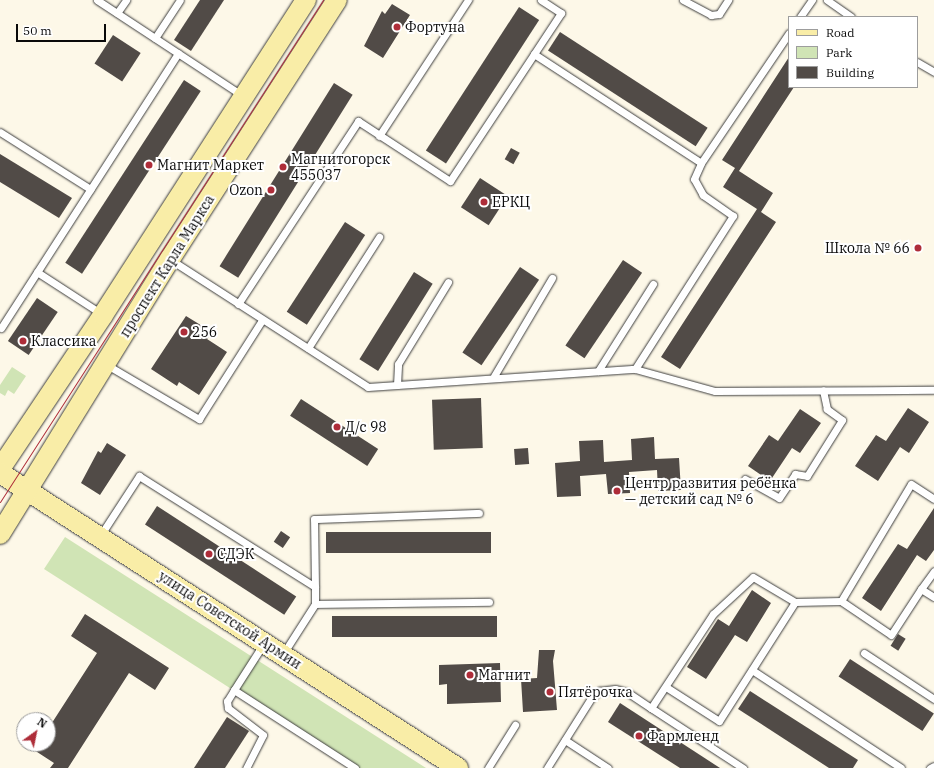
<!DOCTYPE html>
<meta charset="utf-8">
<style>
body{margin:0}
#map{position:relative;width:934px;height:768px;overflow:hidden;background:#fdf8e8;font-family:"IBM Plex Serif",serif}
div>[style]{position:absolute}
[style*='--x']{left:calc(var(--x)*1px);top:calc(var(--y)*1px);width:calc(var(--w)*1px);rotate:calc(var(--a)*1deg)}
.green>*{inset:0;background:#d0e4b5}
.building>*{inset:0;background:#514b47;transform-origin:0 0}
.roads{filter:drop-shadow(0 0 1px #3d3d3d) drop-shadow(0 0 1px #3d3d3d)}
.lane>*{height:7px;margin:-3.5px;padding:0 3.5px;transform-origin:3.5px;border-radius:3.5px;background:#fff}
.secondary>*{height:20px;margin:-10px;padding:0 10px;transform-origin:10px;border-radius:10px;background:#f9eda7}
.tram>*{height:1px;margin:-0.5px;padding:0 0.5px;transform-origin:0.5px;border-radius:0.5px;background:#ae2d39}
.dots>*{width:11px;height:11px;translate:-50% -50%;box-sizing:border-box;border:2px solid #fff;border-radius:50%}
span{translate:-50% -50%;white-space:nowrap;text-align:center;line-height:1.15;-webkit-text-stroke:4px #fff;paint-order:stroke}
.poi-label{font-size:14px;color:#0a0a0a}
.left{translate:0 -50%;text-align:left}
.right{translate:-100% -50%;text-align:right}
.street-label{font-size:14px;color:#0a0a0a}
.legend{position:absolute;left:788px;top:16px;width:130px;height:72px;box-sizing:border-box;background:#fff;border:1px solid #9d9d9d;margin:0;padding:5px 7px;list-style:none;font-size:12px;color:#0a0a0a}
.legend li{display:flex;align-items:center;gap:8px;height:20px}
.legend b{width:20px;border:1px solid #9d9d9d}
.north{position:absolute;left:16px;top:712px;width:40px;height:40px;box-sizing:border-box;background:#fff;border:1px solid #9d9d9d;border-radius:50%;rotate:33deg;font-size:11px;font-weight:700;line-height:16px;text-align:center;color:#0a0a0a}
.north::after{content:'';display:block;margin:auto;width:14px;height:18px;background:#ae2d39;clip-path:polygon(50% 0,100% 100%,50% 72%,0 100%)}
.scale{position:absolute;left:16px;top:24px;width:90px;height:18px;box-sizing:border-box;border:2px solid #0a0a0a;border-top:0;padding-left:5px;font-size:12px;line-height:14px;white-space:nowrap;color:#0a0a0a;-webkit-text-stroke:3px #fff;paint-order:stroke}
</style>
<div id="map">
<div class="green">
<div style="clip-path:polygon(12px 367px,26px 376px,14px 394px,8px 390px,5px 396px,0 393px,0 385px)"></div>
<div style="clip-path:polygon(65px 537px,426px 768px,355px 768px,44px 569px)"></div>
</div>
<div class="building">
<div style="clip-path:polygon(200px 0,224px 0,191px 51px,174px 40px)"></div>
<div style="clip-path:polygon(392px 4px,410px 15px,383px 58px,364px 46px,382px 11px,385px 14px)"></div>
<div style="left:519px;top:7px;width:24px;height:171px;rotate:33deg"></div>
<div style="left:560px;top:32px;width:176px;height:22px;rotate:33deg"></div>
<div style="left:113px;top:35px;width:33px;height:34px;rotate:33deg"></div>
<div style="clip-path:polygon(789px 57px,789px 87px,794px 87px,739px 171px,773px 193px,761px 212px,776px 222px,680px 369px,661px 357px,757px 209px,723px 187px,735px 168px,722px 160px)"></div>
<div style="left:184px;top:80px;width:20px;height:218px;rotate:33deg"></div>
<div style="left:334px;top:83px;width:22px;height:216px;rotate:32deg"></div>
<div style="left:511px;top:148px;width:10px;height:13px;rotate:29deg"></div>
<div style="clip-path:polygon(0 154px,72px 198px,59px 218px,0 182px)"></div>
<div style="left:480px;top:178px;width:33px;height:35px;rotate:33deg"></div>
<div style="left:345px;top:222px;width:24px;height:107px;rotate:33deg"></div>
<div style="left:623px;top:260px;width:23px;height:103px;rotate:34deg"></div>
<div style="left:520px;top:267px;width:23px;height:103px;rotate:34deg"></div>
<div style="left:414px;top:272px;width:22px;height:103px;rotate:32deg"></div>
<div style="left:37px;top:298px;width:25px;height:52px;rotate:34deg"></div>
<div style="clip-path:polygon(186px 316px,212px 332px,207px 339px,227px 352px,199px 395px,179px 382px,177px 386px,151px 369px)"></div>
<div style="left:481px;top:398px;width:50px;height:49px;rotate:88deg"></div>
<div style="left:301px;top:399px;width:92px;height:20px;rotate:33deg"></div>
<div style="clip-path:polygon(908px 408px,929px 422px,909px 453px,900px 447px,878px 481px,855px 466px,876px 435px,886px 441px)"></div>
<div style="clip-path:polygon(800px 409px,821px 423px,800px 453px,792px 448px,770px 481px,748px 466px,769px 435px,778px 441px)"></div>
<div style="clip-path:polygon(654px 437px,655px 459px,679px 458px,681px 490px,658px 491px,657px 470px,629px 472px,630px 493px,608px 494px,606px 474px,580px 476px,581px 496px,557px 497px,555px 463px,580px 461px,579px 441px,603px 440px,604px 462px,632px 460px,631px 439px)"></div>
<div style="clip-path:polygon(107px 443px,126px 455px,100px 495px,81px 483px,98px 451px,101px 453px)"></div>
<div style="left:528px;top:448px;width:16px;height:14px;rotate:86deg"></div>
<div style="left:157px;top:506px;width:166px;height:22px;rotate:33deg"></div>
<div style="clip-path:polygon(934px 508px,934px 550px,926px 561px,917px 555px,881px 611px,862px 598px,898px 544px,907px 549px)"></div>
<div style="left:281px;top:531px;width:11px;height:13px;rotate:34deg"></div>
<div style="left:491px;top:532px;width:21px;height:165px;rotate:90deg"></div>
<div style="clip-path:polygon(752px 590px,771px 603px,747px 642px,735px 635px,706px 679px,687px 667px,718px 619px,729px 626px)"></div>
<div style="clip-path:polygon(85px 614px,169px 668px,155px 690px,129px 673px,68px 768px,50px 768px,54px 763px,34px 750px,38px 744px,48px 744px,48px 729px,97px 653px,71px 636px)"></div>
<div style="left:497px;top:616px;width:21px;height:165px;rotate:90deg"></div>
<div style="left:898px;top:634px;width:9px;height:14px;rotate:32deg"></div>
<div style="clip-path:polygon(539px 650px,555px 650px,553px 661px,557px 710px,523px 712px,521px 679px,537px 678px)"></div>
<div style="left:850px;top:659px;width:100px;height:21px;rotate:33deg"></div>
<div style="clip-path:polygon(500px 663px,501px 702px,447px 704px,447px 684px,439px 685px,439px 665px)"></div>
<div style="clip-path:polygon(750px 691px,858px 760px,853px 768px,829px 768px,738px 709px)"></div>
<div style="clip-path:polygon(620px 703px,720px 768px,680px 768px,608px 722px)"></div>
<div style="clip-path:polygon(227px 717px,249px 731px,225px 768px,194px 768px)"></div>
</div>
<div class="roads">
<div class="lane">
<div style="--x:97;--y:0;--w:175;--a:33.3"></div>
<div style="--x:541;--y:0;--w:24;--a:33"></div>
<div style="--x:561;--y:13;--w:49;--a:123.4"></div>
<div style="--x:534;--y:54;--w:199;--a:33.1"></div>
<div style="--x:701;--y:163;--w:157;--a:-55.9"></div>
<div style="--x:683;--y:0;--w:32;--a:28"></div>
<div style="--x:711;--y:15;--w:8;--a:-7"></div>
<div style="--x:719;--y:14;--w:17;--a:-57"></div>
<div style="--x:827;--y:0;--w:29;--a:35"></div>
<div style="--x:117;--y:13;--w:16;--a:-55"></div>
<div style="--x:800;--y:17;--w:21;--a:-55"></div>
<div style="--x:155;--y:38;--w:45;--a:-56.7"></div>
<div style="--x:917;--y:62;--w:20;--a:30"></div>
<div style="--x:0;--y:132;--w:107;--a:32.3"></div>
<div style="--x:379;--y:136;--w:163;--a:-56.8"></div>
<div style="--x:171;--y:260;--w:234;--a:32.8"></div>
<div style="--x:368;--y:387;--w:268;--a:-3.9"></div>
<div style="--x:635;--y:369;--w:83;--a:15.4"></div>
<div style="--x:715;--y:391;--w:219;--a:-0.3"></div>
<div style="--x:37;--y:272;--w:77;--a:32.9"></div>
<div style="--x:238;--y:304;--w:219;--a:-56.7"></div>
<div style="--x:358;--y:121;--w:110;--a:33.1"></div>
<div style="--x:450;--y:181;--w:152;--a:-56.5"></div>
<div style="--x:1;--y:328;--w:327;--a:-57.2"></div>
<div style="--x:308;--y:348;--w:132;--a:-57.4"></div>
<div style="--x:107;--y:365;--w:107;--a:30.4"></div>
<div style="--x:199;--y:419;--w:117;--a:-57.5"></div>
<div style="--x:635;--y:369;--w:182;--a:-57.4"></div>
<div style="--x:733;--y:216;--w:37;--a:-145"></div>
<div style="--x:703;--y:195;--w:18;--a:-119"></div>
<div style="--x:694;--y:179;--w:17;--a:-66"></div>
<div style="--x:598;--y:371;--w:103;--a:-57.7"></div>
<div style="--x:494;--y:376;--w:114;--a:-59.4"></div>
<div style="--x:397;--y:385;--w:21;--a:-87"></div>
<div style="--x:398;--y:364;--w:96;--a:-58.6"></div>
<div style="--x:745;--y:479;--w:39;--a:29"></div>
<div style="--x:779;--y:498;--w:29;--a:-56"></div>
<div style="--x:795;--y:474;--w:12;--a:9"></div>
<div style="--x:807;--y:476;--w:66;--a:-58"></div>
<div style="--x:842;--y:420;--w:19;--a:-144"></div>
<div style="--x:827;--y:409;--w:19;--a:-102"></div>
<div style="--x:100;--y:536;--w:72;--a:-57"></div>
<div style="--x:139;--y:476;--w:208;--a:32.2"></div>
<div style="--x:315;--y:587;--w:17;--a:90"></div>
<div style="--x:315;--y:604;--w:59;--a:122.6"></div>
<div style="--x:315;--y:587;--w:68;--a:-90.8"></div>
<div style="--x:314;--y:519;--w:165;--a:-2.1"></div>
<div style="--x:921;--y:589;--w:22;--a:-54"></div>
<div style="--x:841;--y:601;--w:60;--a:34.2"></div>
<div style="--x:891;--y:635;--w:55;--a:-56.9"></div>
<div style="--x:921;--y:589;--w:15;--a:32"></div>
<div style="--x:315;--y:604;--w:174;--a:-0.7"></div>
<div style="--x:264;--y:643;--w:56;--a:122.6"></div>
<div style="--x:234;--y:690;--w:144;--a:32.8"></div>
<div style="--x:864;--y:653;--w:84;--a:33.3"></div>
<div style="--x:752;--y:670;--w:178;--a:33.3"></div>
<div style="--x:666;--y:687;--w:63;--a:32.7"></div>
<div style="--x:719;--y:721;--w:141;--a:-57.4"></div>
<div style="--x:234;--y:690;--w:13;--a:122"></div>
<div style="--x:227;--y:701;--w:7;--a:82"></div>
<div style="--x:228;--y:708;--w:44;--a:37.6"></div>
<div style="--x:263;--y:735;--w:37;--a:117"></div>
<div style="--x:651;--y:708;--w:110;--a:33.1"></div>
<div style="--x:565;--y:740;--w:51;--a:33.1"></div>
<div style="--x:488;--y:768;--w:51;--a:-57.9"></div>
<div style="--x:547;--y:768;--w:83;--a:-57.8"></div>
<div style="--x:591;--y:698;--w:11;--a:-41"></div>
<div style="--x:599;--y:691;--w:16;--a:-7"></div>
<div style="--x:615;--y:689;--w:12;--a:14"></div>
<div style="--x:627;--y:692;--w:29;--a:34"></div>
<div style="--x:651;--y:708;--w:113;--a:-56.6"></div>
<div style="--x:713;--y:614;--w:54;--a:-42.8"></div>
<div style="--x:753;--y:577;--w:49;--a:30.8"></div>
<div style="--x:795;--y:602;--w:46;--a:-1.2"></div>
<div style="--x:841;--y:601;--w:136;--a:-59.1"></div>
<div style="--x:911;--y:484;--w:27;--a:33"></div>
<div style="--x:930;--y:768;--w:4;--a:-27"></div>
</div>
<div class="secondary">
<div style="--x:0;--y:469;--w:185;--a:-56.2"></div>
<div style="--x:103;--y:315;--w:375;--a:-57.2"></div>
<div style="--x:0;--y:473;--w:545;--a:32.79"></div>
<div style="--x:0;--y:534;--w:323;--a:-58.3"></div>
<div style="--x:170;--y:259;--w:308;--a:-57.2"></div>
</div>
</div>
<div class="tram">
<div style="--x:0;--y:502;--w:597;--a:-57.24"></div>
</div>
<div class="dots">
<div style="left:397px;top:27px;background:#ae2d39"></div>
<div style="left:149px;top:165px;background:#ae2d39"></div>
<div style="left:283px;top:167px;background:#ae2d39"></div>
<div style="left:271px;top:190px;background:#ae2d39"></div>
<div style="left:484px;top:202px;background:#ae2d39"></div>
<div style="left:918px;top:248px;background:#ae2d39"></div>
<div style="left:184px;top:332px;background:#ae2d39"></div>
<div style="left:23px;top:341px;background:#ae2d39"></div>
<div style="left:337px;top:427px;background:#ae2d39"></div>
<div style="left:617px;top:491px;background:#ae2d39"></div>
<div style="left:209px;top:554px;background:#ae2d39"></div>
<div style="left:470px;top:675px;background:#ae2d39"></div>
<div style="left:550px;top:692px;background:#ae2d39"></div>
<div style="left:639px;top:736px;background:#ae2d39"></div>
</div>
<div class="poi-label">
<span class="left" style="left:405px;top:27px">Фортуна</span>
<span class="left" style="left:291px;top:167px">Магнитогорск<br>455037</span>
<span class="left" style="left:157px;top:165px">Магнит Маркет</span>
<span class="right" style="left:263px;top:190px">Ozon</span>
<span class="left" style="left:492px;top:202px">ЕРКЦ</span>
<span class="right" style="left:910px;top:248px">Школа № 66</span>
<span class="left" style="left:192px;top:332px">256</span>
<span class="left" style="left:31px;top:341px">Классика</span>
<span class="left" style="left:345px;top:427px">Д/с 98</span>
<span class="left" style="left:625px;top:491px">Центр развития ребёнка<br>— детский сад № 6</span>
<span class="left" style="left:217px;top:554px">СДЭК</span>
<span class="left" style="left:478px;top:675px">Магнит</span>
<span class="left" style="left:558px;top:692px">Пятёрочка</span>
<span class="left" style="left:647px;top:736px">Фармленд</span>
</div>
<div class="street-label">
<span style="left:167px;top:266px;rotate:-58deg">проспект Карла Маркса</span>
<span style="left:230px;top:620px;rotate:33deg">улица Советской Армии</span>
</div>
<ul class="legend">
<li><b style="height:5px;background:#f9eda7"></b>Road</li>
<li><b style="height:11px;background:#d0e4b5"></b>Park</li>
<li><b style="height:11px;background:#514b47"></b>Building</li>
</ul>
<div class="north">N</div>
<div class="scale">50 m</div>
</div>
